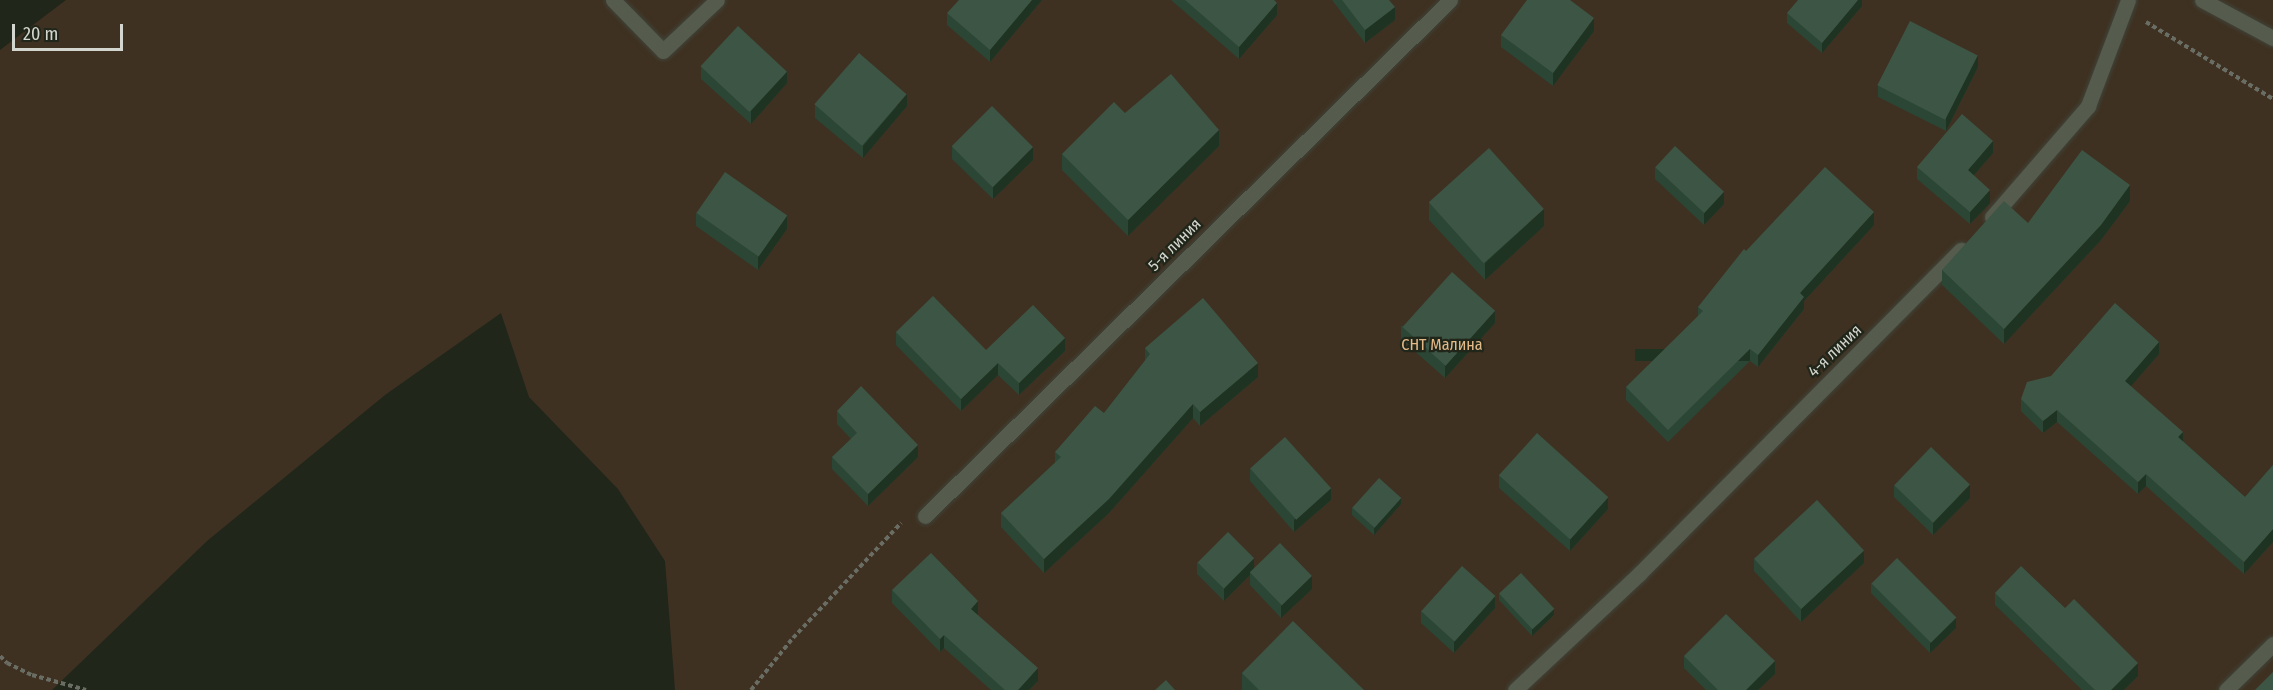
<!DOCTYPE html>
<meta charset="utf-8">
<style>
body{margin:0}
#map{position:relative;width:2273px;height:690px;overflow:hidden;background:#21261a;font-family:"Fira Sans Condensed",sans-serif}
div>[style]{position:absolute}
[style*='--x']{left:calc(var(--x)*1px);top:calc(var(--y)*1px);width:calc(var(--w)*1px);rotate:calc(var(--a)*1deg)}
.green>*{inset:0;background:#3f3121}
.path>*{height:4px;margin-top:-2px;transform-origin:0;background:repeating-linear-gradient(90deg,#696d63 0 4.5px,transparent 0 7.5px)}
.roads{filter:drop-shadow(0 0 2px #3f4339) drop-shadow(0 0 2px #3f4339)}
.street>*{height:15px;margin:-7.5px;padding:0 7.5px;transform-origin:7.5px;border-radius:7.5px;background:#555b4d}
.wall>*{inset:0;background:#2b4634}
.shaded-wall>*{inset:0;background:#1f3322;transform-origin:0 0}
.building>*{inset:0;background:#3d5544;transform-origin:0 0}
span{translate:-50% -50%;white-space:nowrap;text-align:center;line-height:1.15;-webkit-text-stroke:4.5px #21261a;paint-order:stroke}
.street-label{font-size:16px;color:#d3d6ce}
.park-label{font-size:16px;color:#e3b988}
.scale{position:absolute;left:12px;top:24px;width:111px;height:27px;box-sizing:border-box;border:3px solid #d3d6ce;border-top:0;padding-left:8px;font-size:18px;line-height:21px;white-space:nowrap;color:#d3d6ce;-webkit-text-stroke:4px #21261a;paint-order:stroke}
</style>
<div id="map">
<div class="green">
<div style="clip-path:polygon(66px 0,2273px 0,2273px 690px,675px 690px,665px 561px,618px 489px,529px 397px,501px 313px,385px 395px,207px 541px,52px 690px,0 690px,0 50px)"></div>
</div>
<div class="path">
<div style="--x:2146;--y:22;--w:149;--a:31.2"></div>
<div style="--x:0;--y:656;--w:10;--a:45"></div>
<div style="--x:7;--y:663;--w:28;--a:26"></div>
<div style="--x:32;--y:675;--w:56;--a:15.5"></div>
<div style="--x:751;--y:690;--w:67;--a:-51.1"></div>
<div style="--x:793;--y:638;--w:158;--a:-46.8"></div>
</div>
<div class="roads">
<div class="street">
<div style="--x:613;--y:0;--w:71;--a:45.6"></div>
<div style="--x:663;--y:51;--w:74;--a:-43.4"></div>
<div style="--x:2202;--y:0;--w:81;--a:28.2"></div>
<div style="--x:1992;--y:217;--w:147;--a:-49.1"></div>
<div style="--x:2088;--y:106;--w:113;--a:-69.3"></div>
<div style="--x:925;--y:516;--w:736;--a:-44.5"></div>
<div style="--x:1515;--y:690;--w:170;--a:-43.1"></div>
<div style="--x:1639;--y:574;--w:457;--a:-45.2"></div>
<div style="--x:2226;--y:690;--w:66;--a:-44.4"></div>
</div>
</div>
<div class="wall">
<div style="clip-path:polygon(1042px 0,990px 62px,947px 25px,947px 13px)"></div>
<div style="clip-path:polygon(1171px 0,1274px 0,1277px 15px,1239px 59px)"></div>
<div style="clip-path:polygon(1332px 0,1389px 0,1395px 20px,1365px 43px)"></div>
<div style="clip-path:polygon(1862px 0,1862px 6px,1822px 53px,1787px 23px,1787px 13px)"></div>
<div style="clip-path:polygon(1594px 31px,1553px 86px,1501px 47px,1501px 35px)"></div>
<div style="clip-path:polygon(701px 67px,787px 83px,751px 124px,701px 79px)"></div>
<div style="clip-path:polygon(1978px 67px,1946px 131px,1878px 97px,1878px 85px)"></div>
<div style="clip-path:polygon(815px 105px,907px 106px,863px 158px,815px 118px)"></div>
<div style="clip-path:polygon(1125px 113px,1219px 146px,1128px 236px,1062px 170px,1062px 154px)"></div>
<div style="clip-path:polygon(952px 146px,1033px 160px,993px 199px,952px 159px)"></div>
<div style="clip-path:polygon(1993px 153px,1974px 175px,1990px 203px,1970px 224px,1917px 179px,1917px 167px)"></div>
<div style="clip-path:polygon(1655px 167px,1724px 204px,1704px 225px,1655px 179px)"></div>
<div style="clip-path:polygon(2130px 201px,2101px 240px,2004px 344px,1942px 285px,1942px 270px,2028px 223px)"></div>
<div style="clip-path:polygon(1429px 203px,1544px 226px,1485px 280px,1429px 220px)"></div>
<div style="clip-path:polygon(696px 213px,787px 229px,758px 270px,696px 226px)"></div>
<div style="clip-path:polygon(1874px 225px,1804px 301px,1804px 309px,1758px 367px,1750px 361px,1668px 442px,1626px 400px,1626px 387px,1698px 317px,1698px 307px,1746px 251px)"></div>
<div style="clip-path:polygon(1495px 323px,1445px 378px,1401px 339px,1401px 326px)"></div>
<div style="clip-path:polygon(896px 332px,986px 350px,1065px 351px,1019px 395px,998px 375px,961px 411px,896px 345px)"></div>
<div style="clip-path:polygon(1145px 348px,1258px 377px,1200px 426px,1193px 418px,1109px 513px,1044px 573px,1001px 527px,1001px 513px,1055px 463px,1055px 452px,1104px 413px,1145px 361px)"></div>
<div style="clip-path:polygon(2159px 354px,2131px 386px,2183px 441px,2245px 497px,2273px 465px,2273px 542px,2244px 574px,2146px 486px,2138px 494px,2057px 422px,2043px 433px,2021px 411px,2021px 399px)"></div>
<div style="clip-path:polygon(837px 411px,918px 457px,868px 506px,832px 469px,832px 457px,851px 439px,837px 424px)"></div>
<div style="clip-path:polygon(1250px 469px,1331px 500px,1294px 532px,1250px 481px)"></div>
<div style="clip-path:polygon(1499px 475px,1608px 509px,1570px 551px,1499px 488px)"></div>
<div style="clip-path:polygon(1894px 485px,1970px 498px,1933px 535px,1894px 497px)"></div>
<div style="clip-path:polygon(1401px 504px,1374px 535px,1352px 515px,1352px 508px)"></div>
<div style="clip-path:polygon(1754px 559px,1864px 563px,1801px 622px,1754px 571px)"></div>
<div style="clip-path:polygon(1197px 562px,1254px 569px,1312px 589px,1281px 618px,1250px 585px,1250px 575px,1224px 601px,1197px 574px)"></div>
<div style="clip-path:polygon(1871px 583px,1956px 628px,1930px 653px,1871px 593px)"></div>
<div style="clip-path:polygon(892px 590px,978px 614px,977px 615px,1038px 681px,1029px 690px,991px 690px,944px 648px,940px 652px,892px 603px)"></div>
<div style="clip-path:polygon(1995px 593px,2065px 608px,2138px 676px,2124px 690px,2082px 690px,1995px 605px)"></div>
<div style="clip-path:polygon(1499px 594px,1554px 615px,1532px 636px,1499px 600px)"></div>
<div style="clip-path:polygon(1495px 608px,1454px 653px,1421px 623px,1421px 611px)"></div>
<div style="clip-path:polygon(1684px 656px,1775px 674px,1758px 690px,1706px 690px,1684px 668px)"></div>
<div style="clip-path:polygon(1242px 673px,1364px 690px,1242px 690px)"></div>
</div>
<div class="shaded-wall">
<div style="clip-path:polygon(1032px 0,1042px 0,990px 62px,990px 50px)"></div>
<div style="clip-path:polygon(1858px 0,1862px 0,1862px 6px,1822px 53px,1822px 43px)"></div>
<div style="clip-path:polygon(1277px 3px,1277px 15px,1239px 59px,1239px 47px)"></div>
<div style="clip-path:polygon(1395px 7px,1395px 20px,1365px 43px,1365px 30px)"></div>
<div style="clip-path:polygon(1594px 18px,1594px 31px,1553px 86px,1553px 73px)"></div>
<div style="clip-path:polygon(1978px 55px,1978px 67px,1946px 131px,1946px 118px)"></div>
<div style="clip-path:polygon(787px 71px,787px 83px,751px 124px,751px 111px)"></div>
<div style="clip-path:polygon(907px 94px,907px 106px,863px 158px,863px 146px)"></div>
<div style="clip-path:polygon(1219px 130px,1219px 146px,1128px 236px,1128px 220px)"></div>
<div style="clip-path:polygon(1993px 141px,1993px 153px,1968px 182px,1968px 170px)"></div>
<div style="clip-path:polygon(1033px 147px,1033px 160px,993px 199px,993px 187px)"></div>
<div style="clip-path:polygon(2130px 185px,2130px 201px,2101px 240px,2004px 344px,2004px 329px)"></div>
<div style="clip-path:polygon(1990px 190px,1990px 203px,1970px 224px,1970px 212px)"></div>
<div style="clip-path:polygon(1724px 192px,1724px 204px,1704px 225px,1704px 213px)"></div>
<div style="clip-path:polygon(1544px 209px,1544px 226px,1485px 280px,1485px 263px)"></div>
<div style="clip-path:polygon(1874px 212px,1874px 225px,1804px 301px,1804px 309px,1758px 367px,1758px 355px,1800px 293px)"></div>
<div style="clip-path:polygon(787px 216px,787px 229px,758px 270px,758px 257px)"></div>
<div style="clip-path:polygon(1495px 311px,1495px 323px,1445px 378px,1445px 366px)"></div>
<div style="clip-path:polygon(1065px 338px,1065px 351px,1019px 395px,1019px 383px)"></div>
<div style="clip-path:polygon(2159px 342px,2159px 354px,2125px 393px,2125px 381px)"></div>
<div style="left:1750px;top:349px;width:12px;height:115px;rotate:90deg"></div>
<div style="clip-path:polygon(998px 363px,998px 375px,961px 411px,961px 399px)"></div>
<div style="clip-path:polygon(1258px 363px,1258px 377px,1200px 426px,1200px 412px)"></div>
<div style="clip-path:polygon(1193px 404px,1193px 418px,1109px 513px,1044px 573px,1044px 559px)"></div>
<div style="clip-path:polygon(2057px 410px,2057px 422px,2043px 433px,2043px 421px)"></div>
<div style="clip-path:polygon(2183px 432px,2183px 444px,2178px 437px)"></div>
<div style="clip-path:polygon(918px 445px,918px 457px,868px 506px,868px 494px)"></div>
<div style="clip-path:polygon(2146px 474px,2146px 486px,2138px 494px,2138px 482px)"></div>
<div style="clip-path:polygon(1970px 485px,1970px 498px,1933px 535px,1933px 523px)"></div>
<div style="clip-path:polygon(1331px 488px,1331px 500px,1294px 532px,1294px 520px)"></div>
<div style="clip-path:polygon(1608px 497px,1608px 509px,1570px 551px,1570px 539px)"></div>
<div style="clip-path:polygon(1401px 498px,1401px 504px,1374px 535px,1374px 528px)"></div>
<div style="clip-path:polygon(2273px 529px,2273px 542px,2244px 574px,2244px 562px)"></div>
<div style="clip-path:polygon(1864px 551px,1864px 563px,1801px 622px,1801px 609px)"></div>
<div style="clip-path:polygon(1254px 558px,1254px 571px,1250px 573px,1250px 575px,1224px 601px,1224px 589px)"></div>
<div style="clip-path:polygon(1312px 576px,1312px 589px,1281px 618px,1281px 606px)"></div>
<div style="clip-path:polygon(1495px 596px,1495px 608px,1454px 653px,1454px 641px)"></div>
<div style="clip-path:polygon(978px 601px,978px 614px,971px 621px,971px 609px)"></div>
<div style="clip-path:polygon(1554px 609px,1554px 615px,1532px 636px,1532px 629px)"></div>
<div style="clip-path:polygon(1956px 618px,1956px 628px,1930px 653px,1930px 643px)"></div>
<div style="clip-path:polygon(944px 635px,944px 648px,940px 652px,940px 639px)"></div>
<div style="clip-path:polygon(1775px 661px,1775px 674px,1758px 690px,1746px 690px)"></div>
<div style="clip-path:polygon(2138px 663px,2138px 676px,2124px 690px,2111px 690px)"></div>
<div style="clip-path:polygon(1038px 668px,1038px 681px,1029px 690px,1018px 690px)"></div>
</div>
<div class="building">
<div style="clip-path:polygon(959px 0,1032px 0,990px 50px,947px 13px)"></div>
<div style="clip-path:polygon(1185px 0,1274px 0,1277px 3px,1239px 47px)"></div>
<div style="clip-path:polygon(1342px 0,1389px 0,1395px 7px,1365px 30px)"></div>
<div style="clip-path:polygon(1527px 0,1570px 0,1594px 18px,1553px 73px,1501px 35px)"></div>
<div style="clip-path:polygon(1798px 0,1858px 0,1822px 43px,1787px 13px)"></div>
<div style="left:1910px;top:21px;width:76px;height:72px;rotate:27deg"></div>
<div style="left:738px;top:26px;width:67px;height:55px;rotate:43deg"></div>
<div style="left:859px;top:53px;width:63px;height:68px;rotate:41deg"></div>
<div style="clip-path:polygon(1171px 74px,1219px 130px,1128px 220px,1062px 154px,1114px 102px,1125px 113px)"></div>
<div style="left:992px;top:106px;width:58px;height:57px;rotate:45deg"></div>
<div style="clip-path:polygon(1962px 114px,1993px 141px,1968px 170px,1990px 190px,1970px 212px,1917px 167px)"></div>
<div style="left:1675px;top:146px;width:67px;height:29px;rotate:43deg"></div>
<div style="left:1489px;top:148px;width:82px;height:81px;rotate:48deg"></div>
<div style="clip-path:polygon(2082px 150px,2130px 185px,2101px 225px,2004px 329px,1942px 270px,2004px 201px,2028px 223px)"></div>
<div style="clip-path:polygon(1825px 167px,1874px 212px,1800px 293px,1804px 297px,1758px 355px,1750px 349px,1668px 430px,1626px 387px,1703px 311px,1698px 307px,1744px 249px,1746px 251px)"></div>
<div style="left:725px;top:172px;width:76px;height:50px;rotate:35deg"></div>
<div style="left:1452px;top:272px;width:58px;height:74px;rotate:42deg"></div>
<div style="clip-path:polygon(933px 296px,986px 350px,1033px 305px,1065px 338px,1019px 383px,998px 363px,961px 399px,896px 332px)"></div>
<div style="clip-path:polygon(1203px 298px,1258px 363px,1200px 412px,1193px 404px,1109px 499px,1044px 559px,1001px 513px,1061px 457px,1055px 452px,1095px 406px,1104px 413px,1150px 354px,1145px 348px)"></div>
<div style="clip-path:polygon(2115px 303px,2159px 342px,2125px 381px,2183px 432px,2178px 437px,2245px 497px,2273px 465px,2273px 529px,2244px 562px,2146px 474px,2138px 482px,2057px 410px,2043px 421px,2021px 399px,2027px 382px,2051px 376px)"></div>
<div style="clip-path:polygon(861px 386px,918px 445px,868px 494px,832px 457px,857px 433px,837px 411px)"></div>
<div style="left:1537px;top:433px;width:96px;height:57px;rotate:42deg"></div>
<div style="left:1285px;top:437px;width:69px;height:47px;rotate:48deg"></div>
<div style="left:1931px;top:447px;width:54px;height:53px;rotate:44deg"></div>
<div style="left:1379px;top:478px;width:30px;height:40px;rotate:42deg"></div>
<div style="left:1817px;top:500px;width:69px;height:86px;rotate:47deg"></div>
<div style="left:1228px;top:532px;width:37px;height:43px;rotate:45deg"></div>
<div style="left:1280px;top:543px;width:46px;height:42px;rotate:46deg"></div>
<div style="clip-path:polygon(931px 553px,978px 601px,971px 609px,1038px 668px,1018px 690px,1005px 690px,944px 635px,940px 639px,892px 590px)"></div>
<div style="left:1897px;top:558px;width:84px;height:36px;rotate:45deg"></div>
<div style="left:1462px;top:566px;width:45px;height:61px;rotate:42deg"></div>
<div style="clip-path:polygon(2021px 566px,2065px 608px,2074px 599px,2138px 663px,2111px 690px,2095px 690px,1995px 593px)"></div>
<div style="left:1521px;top:573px;width:49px;height:30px;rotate:47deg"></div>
<div style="clip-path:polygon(1726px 614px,1775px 661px,1746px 690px,1718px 690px,1684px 656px)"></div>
<div style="clip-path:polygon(1293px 621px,1364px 690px,1259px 690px,1242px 673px)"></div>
<div style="clip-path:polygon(2273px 672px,2273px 690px,2255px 690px)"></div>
<div style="clip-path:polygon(1166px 680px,1175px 690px,1155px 690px)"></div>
</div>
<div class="street-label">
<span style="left:1175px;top:245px;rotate:-45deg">5-я линия</span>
<span style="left:1835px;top:351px;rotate:-44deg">4-я линия</span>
</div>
<div class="park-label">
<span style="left:1442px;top:345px">СНТ Малина</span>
</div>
<div class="scale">20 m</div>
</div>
